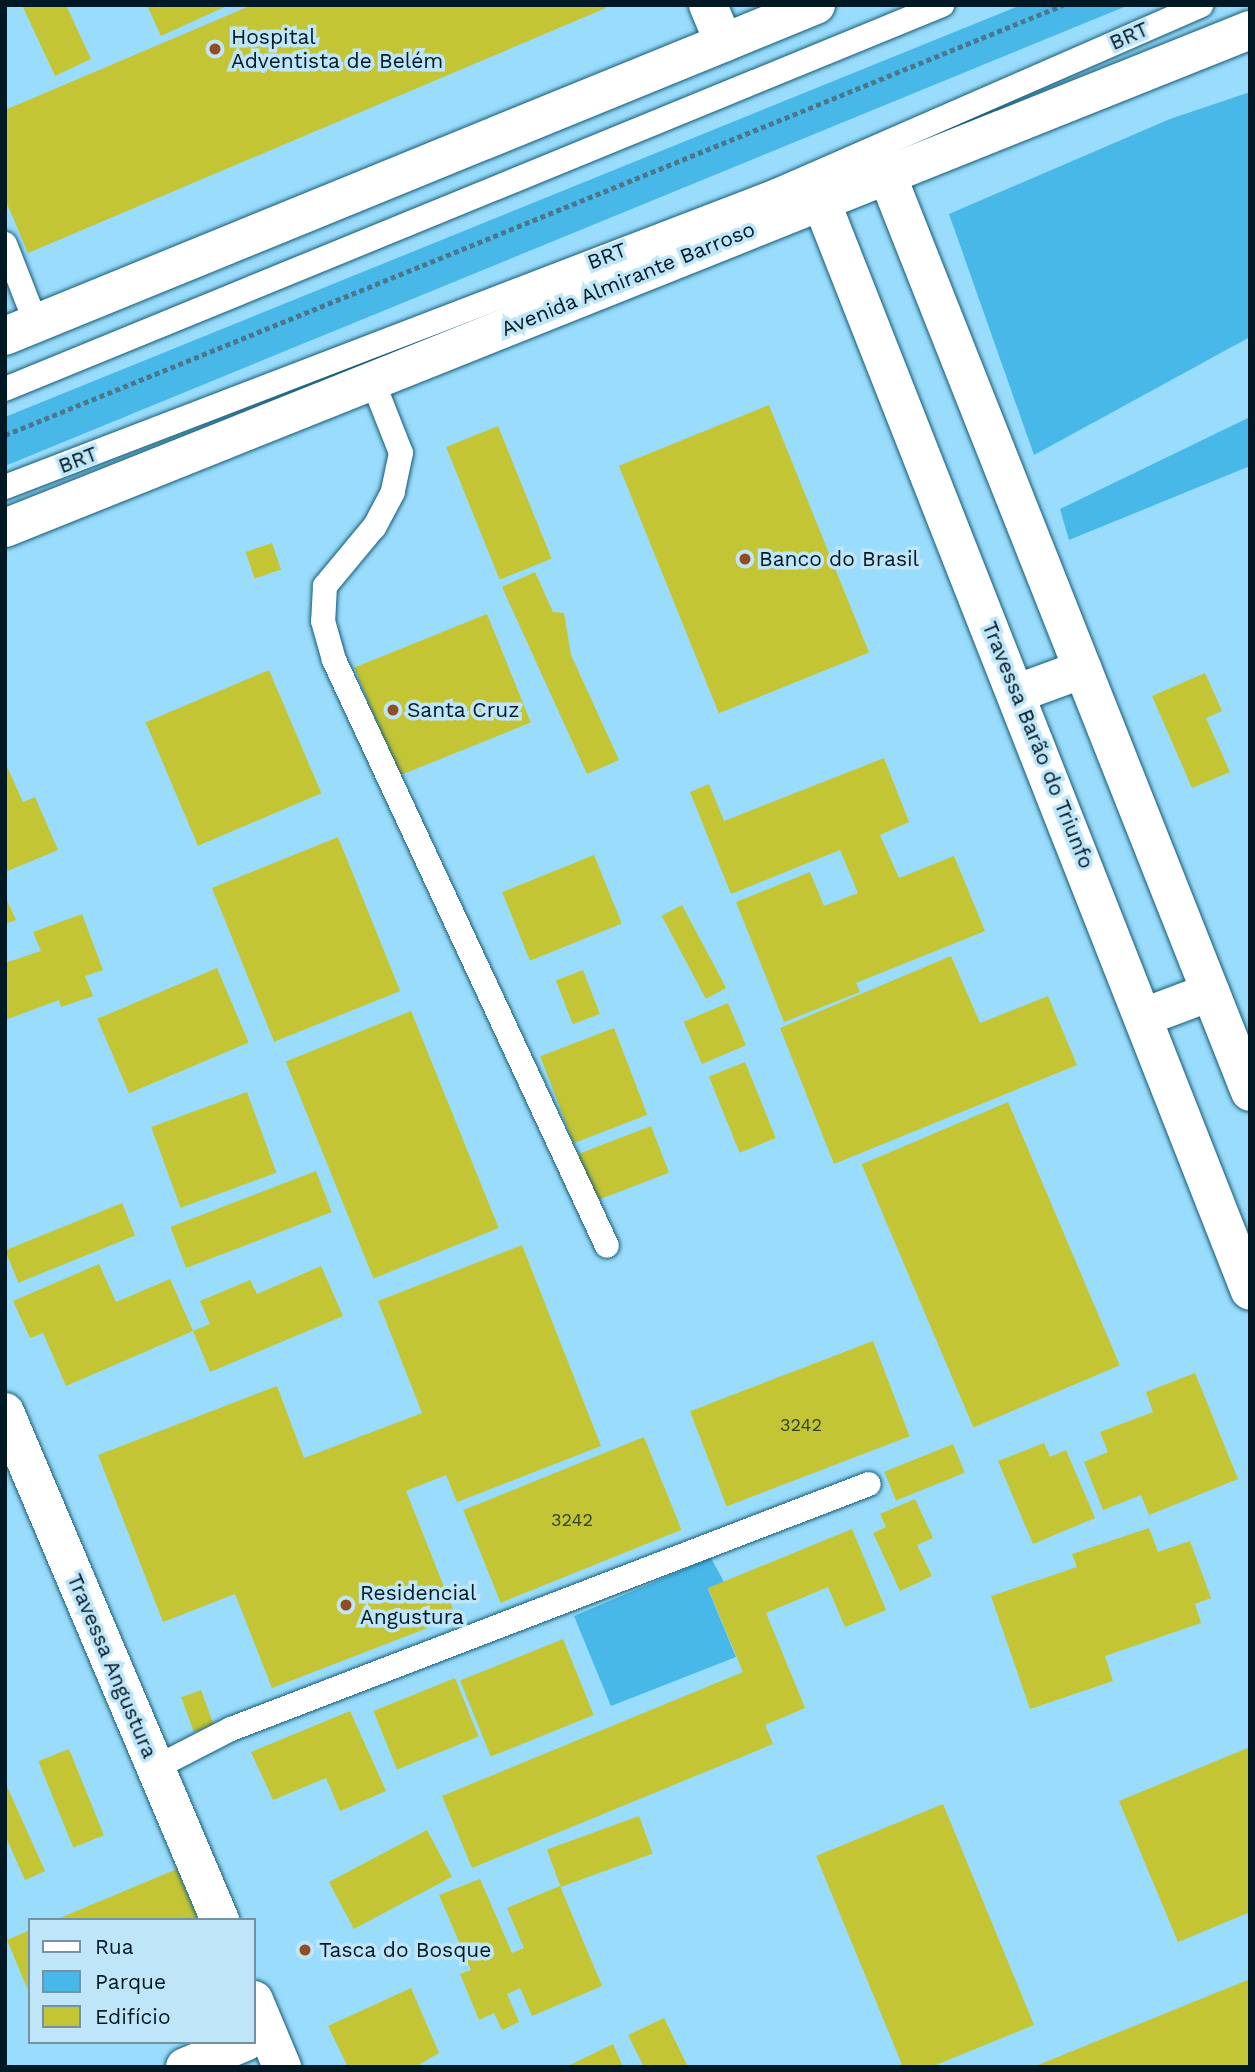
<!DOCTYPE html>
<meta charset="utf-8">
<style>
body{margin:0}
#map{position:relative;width:1255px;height:2072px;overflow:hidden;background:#9adcfc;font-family:"Work Sans",sans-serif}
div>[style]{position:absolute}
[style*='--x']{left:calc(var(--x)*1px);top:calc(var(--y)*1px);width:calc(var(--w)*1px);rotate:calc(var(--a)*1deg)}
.green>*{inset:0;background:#47b8e8}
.building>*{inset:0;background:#c3c535;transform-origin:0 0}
.path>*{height:4.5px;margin-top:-2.25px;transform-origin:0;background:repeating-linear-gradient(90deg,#4a778c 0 5px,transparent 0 8.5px)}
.roads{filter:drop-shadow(0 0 2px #145b76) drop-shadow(0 0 2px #145b76)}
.lane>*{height:24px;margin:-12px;padding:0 12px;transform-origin:12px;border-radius:12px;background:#fff}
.street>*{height:38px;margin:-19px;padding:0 19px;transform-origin:19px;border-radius:19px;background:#fff}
.secondary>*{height:38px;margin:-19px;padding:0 19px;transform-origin:19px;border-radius:19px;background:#fff}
.highway>*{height:38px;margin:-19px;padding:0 19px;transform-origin:19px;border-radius:19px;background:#fff}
.dots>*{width:19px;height:19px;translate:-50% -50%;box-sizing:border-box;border:4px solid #bfe5f8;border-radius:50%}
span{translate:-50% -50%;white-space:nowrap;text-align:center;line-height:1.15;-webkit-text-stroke:7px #bfe5f8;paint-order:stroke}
.number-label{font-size:18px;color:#314428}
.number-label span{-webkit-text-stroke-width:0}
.street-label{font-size:21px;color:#001924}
.poi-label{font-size:21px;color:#001924}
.left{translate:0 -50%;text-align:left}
.frame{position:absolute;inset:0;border:7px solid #001924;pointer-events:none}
.legend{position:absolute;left:28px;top:1918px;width:228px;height:126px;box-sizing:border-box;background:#bfe5f8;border:2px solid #7393a3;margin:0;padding:9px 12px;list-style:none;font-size:21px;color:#001924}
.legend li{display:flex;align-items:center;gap:14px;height:35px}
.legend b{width:35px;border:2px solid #7393a3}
</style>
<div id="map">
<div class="green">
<div style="clip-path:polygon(1021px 5px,1129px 5px,5px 466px,5px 417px)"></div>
<div style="clip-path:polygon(1250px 92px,1250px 337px,1034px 455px,949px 214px,1170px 119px)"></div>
<div style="clip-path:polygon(1250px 417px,1250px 466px,1069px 540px,1060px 509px)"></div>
<div style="clip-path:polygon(711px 1558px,724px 1582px,708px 1589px,736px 1657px,611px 1706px,574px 1616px)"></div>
</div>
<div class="building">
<div style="clip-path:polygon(22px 5px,66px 5px,91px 59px,55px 76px)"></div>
<div style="clip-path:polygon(147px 5px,229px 5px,161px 36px)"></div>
<div style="clip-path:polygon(252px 5px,605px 5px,606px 8px,28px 253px,5px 199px,5px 110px)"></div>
<div style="left:769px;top:405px;width:267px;height:162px;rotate:68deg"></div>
<div style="left:498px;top:426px;width:143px;height:56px;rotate:68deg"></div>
<div style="left:272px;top:543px;width:28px;height:28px;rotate:71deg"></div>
<div style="clip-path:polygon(535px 572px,553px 612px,564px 613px,571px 655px,619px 760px,587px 774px,502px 587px)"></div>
<div style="left:487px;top:614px;width:117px;height:143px;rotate:68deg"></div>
<div style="left:269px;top:670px;width:134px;height:134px;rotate:67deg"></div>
<div style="clip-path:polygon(1205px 673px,1222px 711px,1206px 718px,1230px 772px,1192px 788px,1152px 696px)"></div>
<div style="clip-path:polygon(884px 758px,909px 822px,880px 835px,899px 878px,954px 856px,985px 931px,856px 983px,860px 992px,784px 1022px,736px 902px,810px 872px,824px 906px,858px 893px,840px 850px,731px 894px,690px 792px,709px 784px,724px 821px)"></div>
<div style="clip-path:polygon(5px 762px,23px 802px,35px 797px,58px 850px,5px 872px)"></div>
<div style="left:338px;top:837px;width:166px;height:136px;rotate:68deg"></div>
<div style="left:594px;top:855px;width:74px;height:99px;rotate:68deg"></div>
<div style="clip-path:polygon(5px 896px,16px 920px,5px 924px)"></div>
<div style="left:682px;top:905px;width:94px;height:23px;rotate:62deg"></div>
<div style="clip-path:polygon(82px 914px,103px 970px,85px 976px,93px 996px,61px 1007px,59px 1000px,5px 1020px,5px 963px,41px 951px,33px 932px)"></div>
<div style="clip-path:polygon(951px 956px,980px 1023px,1048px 996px,1077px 1065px,834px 1164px,780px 1028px)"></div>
<div style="left:217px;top:968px;width:81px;height:130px;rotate:67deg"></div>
<div style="left:583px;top:970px;width:47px;height:29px;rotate:69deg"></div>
<div style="left:728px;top:1003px;width:46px;height:48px;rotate:67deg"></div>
<div style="left:411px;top:1011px;width:234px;height:135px;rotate:68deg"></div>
<div style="left:614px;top:1028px;width:93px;height:79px;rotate:69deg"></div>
<div style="left:745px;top:1062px;width:82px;height:39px;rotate:68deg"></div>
<div style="left:247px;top:1092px;width:86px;height:102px;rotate:70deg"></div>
<div style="left:1008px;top:1102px;width:286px;height:159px;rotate:67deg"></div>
<div style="left:651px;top:1126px;width:50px;height:80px;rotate:69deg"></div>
<div style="left:316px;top:1171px;width:44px;height:156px;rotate:69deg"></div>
<div style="left:122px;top:1203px;width:35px;height:126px;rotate:68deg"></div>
<div style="clip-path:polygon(522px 1245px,601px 1446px,457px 1502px,446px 1475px,406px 1491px,456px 1617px,272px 1688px,235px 1594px,163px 1622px,98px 1455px,277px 1386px,304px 1458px,422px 1413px,378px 1301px)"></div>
<div style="clip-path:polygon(99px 1264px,116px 1302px,170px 1279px,193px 1331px,66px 1386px,43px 1333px,30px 1338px,13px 1301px)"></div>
<div style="clip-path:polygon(321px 1266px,343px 1316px,210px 1372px,193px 1331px,210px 1324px,200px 1301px,250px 1280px,257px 1294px)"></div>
<div style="left:873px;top:1341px;width:102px;height:196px;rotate:69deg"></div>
<div style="clip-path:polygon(1195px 1373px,1238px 1479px,1149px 1515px,1141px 1495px,1103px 1510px,1084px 1462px,1108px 1452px,1100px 1432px,1153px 1412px,1146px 1392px)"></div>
<div style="left:644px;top:1437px;width:100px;height:195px;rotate:68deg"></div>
<div style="clip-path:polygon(1044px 1443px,1050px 1457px,1066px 1450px,1095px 1518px,1033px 1544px,998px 1461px)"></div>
<div style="left:953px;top:1444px;width:31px;height:74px;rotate:68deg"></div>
<div style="clip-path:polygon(915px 1499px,933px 1538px,917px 1545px,932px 1576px,900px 1591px,873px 1533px,886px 1527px,880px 1514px)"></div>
<div style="clip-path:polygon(1149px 1528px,1158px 1552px,1190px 1541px,1211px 1598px,1195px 1604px,1201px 1623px,1105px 1656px,1113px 1681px,1030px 1709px,991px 1596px,1077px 1567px,1072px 1554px)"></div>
<div style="clip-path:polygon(852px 1529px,886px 1610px,845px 1627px,828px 1587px,766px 1613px,805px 1708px,765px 1725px,773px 1744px,472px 1868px,442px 1796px,743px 1672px,708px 1588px)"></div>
<div style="left:563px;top:1639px;width:82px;height:111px;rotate:68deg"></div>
<div style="left:455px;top:1678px;width:63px;height:88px;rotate:68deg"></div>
<div style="left:201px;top:1690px;width:37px;height:21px;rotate:70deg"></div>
<div style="clip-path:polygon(350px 1711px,386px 1791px,340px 1811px,326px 1778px,273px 1800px,251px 1752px)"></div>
<div style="clip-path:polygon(1250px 1747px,1250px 1912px,1178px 1942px,1119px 1801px)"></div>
<div style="left:69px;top:1749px;width:93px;height:33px;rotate:68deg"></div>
<div style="clip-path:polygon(5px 1782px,45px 1871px,25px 1880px,5px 1835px)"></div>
<div style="clip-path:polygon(943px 1804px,1034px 2025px,931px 2067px,903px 2067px,816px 1856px)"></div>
<div style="left:639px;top:1816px;width:40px;height:98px;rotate:70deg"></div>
<div style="left:427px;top:1830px;width:53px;height:111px;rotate:62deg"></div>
<div style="clip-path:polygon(177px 1869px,198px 1920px,55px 1920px)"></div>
<div style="clip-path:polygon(480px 1879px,512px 1953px,524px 1948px,507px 1908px,560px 1886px,602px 1986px,532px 2016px,520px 1988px,507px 1994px,519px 2022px,502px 2030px,494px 2013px,479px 2020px,460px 1974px,471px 1970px,439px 1895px)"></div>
<div style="clip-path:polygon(30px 1930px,30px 1995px,7px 1940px)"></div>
<div style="clip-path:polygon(1250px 1979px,1250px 2067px,1033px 2067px)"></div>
<div style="clip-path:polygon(411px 1988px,439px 2053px,415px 2067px,348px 2067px,328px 2026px)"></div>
<div style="clip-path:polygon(664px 2018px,688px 2067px,644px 2067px,628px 2035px)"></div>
<div style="clip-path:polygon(613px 2044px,623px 2067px,566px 2067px)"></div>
</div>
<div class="path">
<div style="--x:5;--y:435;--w:1142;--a:-22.12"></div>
</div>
<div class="roads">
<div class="lane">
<div style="--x:5;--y:244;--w:85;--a:68.6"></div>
<div style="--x:373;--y:382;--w:76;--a:68.5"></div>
<div style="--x:401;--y:453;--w:40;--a:102"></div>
<div style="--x:393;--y:492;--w:40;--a:118"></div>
<div style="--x:374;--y:527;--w:77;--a:129.7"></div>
<div style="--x:325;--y:586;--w:35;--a:93"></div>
<div style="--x:323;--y:621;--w:41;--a:74.2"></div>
<div style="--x:334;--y:660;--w:646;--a:65.02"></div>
<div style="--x:5;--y:389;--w:1013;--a:-22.28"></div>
<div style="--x:5;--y:487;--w:826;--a:-21"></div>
<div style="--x:776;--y:191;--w:464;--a:-23.6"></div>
<div style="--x:155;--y:1768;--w:85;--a:-27.2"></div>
<div style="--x:231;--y:1729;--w:683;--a:-21.01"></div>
</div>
<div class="street">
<div style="--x:185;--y:2067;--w:65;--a:-22.6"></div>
</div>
<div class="secondary">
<div style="--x:708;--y:5;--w:41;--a:67.2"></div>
<div style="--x:887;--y:175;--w:986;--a:68.4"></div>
<div style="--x:821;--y:201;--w:1171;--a:68.52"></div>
<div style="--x:1018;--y:693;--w:69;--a:-20.3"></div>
<div style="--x:1144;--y:1017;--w:71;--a:-20.7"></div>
<div style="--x:5;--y:1412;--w:552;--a:67.06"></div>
<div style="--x:254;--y:2000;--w:73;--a:67.3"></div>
</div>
<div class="highway">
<div style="--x:5;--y:336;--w:876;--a:-22.2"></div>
<div style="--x:5;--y:528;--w:1341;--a:-21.8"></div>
</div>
</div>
<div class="dots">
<div style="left:215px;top:49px;background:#924d22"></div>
<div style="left:745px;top:559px;background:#924d22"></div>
<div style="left:393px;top:710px;background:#924d22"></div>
<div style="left:346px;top:1605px;background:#924d22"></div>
<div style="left:305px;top:1950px;background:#924d22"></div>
</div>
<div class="number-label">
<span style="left:801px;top:1425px">3242</span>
<span style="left:572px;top:1520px">3242</span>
</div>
<div class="street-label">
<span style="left:1129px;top:36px;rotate:-24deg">BRT</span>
<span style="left:607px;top:256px;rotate:-21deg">BRT</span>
<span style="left:628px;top:279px;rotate:-22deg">Avenida Almirante Barroso</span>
<span style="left:78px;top:460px;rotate:-21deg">BRT</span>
<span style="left:1038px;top:745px;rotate:68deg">Travessa Barão do Triunfo</span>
<span style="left:112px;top:1666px;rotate:67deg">Travessa Angustura</span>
</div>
<div class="poi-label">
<span class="left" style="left:231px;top:49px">Hospital<br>Adventista de Belém</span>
<span class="left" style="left:759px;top:559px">Banco do Brasil</span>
<span class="left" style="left:407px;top:710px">Santa Cruz</span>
<span class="left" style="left:360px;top:1605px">Residencial<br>Angustura</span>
<span class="left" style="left:319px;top:1950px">Tasca do Bosque</span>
</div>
<div class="frame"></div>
<ul class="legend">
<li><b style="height:9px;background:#fff"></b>Rua</li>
<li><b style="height:19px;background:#47b8e8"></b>Parque</li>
<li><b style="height:19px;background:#c3c535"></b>Edifício</li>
</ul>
</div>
